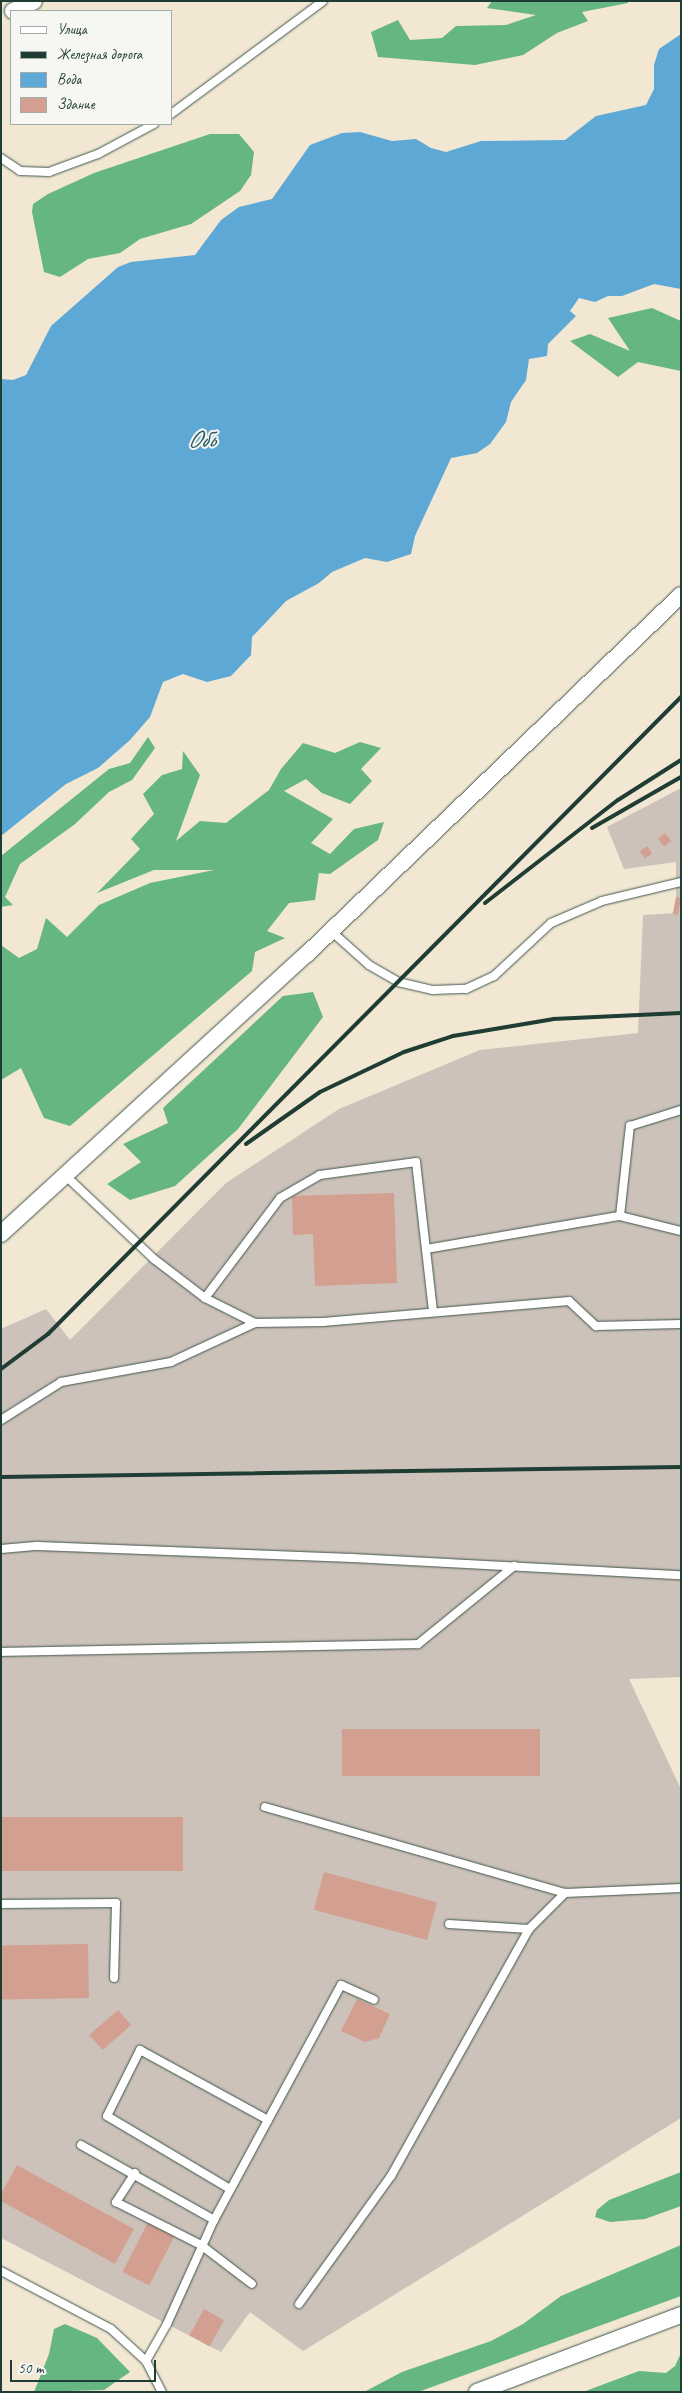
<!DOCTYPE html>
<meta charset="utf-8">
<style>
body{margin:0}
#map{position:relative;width:682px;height:2393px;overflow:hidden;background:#f1e7d2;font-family:Caveat,sans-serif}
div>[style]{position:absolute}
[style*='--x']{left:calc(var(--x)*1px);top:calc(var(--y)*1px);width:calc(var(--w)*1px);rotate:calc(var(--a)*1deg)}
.industrial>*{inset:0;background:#ccc2b9}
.forest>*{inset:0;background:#65b681}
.water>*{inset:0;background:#5da8d5}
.building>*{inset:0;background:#d39f90;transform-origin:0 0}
.roads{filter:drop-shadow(0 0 1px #3e564c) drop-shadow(0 0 1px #3e564c)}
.lane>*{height:8px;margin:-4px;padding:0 4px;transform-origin:4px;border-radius:4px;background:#fff}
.street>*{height:16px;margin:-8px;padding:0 8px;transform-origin:8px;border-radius:8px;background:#fff}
.rail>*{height:4px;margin:-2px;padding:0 2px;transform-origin:2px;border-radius:2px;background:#1f3d34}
span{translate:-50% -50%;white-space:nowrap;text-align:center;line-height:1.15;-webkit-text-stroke:4px #f6f6f2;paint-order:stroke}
.water-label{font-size:25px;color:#325d64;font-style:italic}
.frame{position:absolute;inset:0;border:2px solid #1f3d34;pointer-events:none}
.legend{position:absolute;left:10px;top:10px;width:162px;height:115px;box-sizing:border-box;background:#f6f6f2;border:1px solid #a0aca6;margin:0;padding:6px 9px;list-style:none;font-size:15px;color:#1f3d34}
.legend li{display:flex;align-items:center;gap:10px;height:25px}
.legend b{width:25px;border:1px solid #a0aca6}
.scale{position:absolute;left:10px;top:2360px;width:146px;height:22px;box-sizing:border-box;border:2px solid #1f3d34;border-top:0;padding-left:6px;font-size:15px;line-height:18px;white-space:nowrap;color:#1f3d34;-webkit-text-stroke:4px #f6f6f2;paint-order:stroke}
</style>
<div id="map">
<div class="industrial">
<div style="clip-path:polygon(681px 788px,681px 1677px,629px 1679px,681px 1789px,681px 2118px,303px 2351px,250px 2312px,221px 2352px,1px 2238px,1px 1329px,46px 1309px,70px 1340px,226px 1183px,339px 1109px,480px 1050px,638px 1033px,643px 915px,676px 913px,676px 862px,624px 869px,607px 827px)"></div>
</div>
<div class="forest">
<div style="clip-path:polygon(492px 1px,628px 1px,628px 3px,582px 12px,588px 21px,557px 33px,523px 55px,475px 65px,378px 57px,371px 32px,398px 20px,410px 40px,442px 38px,456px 26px,506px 25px,536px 15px,487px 8px)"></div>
<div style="clip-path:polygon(210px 134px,239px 134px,254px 152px,251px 175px,240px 191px,191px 224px,140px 239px,120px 253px,88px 259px,60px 277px,44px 272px,32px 212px,33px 204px,48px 194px,94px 173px)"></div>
<div style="clip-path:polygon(652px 308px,681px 321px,681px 371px,638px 362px,618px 377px,570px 341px,590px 334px,630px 351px,608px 318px)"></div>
<div style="clip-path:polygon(148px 737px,155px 748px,132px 780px,109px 792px,75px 824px,20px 864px,5px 897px,13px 905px,1px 907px,1px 856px,109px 769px,130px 763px)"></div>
<div style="clip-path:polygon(360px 742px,381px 748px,361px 769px,372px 781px,350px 804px,322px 793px,306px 779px,284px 791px,333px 819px,311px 843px,330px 854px,354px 829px,384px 822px,378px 840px,330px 874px,319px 873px,315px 900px,289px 903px,267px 931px,285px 938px,255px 952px,252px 971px,70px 1126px,44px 1118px,21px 1068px,1px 1080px,1px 945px,19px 958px,37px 949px,46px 918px,67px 937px,99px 905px,150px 883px,214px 870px,154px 870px,97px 893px,140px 849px,131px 839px,154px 814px,143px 794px,162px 775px,182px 769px,183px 751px,200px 775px,176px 841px,200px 821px,226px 823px,269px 790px,281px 769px,303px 743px,335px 753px)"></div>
<div style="clip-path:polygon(313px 992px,323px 1017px,238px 1129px,175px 1186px,130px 1200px,107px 1184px,141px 1162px,123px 1144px,168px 1123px,163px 1108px,283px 996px)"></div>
<div style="clip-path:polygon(681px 2172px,681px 2206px,645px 2219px,610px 2222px,595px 2217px,597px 2210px,609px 2200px)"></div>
<div style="clip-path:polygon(681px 2245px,681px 2296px,418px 2392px,364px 2392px,402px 2372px,491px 2341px,523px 2324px,561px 2296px)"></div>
<div style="clip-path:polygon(65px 2324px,97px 2338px,130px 2372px,104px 2390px,34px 2392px,49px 2354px,54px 2329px)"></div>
<div style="clip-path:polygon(681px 2353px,681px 2392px,583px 2392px,639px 2371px,666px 2373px,675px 2366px)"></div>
</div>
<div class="water">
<div style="clip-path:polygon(681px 34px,681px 289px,654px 284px,622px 296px,608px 296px,595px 302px,579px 298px,570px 311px,576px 316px,548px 344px,547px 356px,529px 359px,526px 380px,511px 402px,506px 422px,490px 444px,477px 453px,451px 458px,415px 536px,411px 554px,387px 562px,365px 558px,332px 572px,319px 583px,286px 601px,252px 637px,251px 655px,231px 676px,207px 682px,183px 674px,163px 682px,150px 717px,130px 740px,98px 768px,66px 784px,1px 836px,1px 379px,13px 380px,26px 375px,51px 326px,118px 267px,131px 262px,195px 255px,221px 220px,239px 207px,272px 199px,310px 145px,342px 133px,360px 132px,392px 141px,416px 139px,431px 148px,446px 152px,481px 141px,565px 140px,596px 116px,646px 105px,654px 89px,654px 65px,659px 49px)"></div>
</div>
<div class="building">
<div style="left:665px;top:833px;width:10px;height:9px;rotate:53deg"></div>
<div style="left:647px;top:846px;width:9px;height:9px;rotate:54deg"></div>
<div style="left:676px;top:897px;width:5px;height:17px;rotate:11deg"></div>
<div style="clip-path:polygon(394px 1193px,397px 1283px,315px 1286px,313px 1234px,293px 1235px,292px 1196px)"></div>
<div style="left:342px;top:1729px;width:198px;height:47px"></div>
<div style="left:183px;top:1817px;width:54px;height:182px;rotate:90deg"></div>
<div style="left:324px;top:1872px;width:117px;height:39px;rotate:15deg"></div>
<div style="left:88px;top:1944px;width:54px;height:87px;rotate:89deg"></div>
<div style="clip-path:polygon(357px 1999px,390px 2014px,379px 2038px,365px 2042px,341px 2031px)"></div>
<div style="left:118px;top:2010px;width:20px;height:38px;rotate:49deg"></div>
<div style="clip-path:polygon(17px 2165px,134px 2229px,115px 2264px,1px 2201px,1px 2194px)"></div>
<div style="left:148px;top:2222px;width:30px;height:56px;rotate:27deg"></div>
<div style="left:204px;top:2309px;width:23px;height:30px;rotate:29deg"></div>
</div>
<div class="roads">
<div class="lane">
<div style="--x:171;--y:114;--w:189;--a:-36.6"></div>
<div style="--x:1;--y:158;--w:23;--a:34"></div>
<div style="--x:20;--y:171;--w:29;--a:2"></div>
<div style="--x:49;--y:172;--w:52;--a:-20.2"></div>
<div style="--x:98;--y:154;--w:64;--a:-28.2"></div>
<div style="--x:331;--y:931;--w:51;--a:41.8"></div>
<div style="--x:369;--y:965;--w:34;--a:30"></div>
<div style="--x:398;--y:982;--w:36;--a:13"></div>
<div style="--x:433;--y:990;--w:33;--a:-2"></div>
<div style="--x:466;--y:989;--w:31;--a:-25"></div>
<div style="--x:494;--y:976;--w:78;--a:-42.9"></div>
<div style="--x:551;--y:923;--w:56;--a:-23.3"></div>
<div style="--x:602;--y:901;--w:81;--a:-13.5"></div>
<div style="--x:67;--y:1177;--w:120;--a:43.3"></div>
<div style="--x:154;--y:1259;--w:64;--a:37.4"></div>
<div style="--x:205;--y:1298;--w:56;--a:26.6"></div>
<div style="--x:255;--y:1323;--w:68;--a:-0.8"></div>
<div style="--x:323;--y:1322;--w:247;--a:-4.9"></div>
<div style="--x:569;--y:1301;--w:37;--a:43"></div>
<div style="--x:596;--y:1326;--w:85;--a:-1.3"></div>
<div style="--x:620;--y:1216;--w:91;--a:-83.7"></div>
<div style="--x:630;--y:1126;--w:53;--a:-17.4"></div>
<div style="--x:426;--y:1249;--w:197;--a:-9.7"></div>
<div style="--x:620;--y:1216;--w:63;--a:13.8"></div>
<div style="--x:205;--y:1298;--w:125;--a:-53.1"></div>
<div style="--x:280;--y:1198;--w:46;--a:-29.9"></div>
<div style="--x:320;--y:1175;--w:97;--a:-7.7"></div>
<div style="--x:416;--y:1162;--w:151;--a:83.5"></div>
<div style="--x:1;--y:1420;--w:71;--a:-32.3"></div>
<div style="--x:61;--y:1382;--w:112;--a:-10.3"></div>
<div style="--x:171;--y:1362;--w:93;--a:-24.9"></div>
<div style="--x:1;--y:1549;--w:37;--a:-5"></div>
<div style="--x:38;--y:1546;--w:314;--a:2.2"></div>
<div style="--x:352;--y:1558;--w:329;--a:3"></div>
<div style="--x:1;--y:1652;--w:417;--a:-1.1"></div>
<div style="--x:418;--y:1644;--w:124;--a:-39.1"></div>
<div style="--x:265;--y:1807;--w:312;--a:16"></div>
<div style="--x:565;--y:1893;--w:116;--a:-2.5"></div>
<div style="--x:1;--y:1904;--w:115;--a:-0.5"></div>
<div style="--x:116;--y:1903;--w:75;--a:91.5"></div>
<div style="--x:449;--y:1924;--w:80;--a:3.6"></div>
<div style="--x:81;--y:2145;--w:153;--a:29.4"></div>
<div style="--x:135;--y:2173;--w:35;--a:123"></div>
<div style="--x:116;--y:2202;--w:95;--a:26.8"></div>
<div style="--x:201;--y:2245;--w:64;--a:37.4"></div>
<div style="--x:230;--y:2189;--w:143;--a:-149.3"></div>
<div style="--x:107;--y:2116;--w:74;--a:-63.4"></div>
<div style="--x:140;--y:2050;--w:146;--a:28.7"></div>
<div style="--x:1;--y:2271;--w:124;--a:27.8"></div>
<div style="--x:111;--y:2329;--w:47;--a:42.4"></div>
<div style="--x:146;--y:2361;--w:35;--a:63"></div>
<div style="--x:299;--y:2304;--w:158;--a:-54.3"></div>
<div style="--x:391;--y:2176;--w:283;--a:-60.8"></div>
<div style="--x:529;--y:1929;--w:51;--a:-45"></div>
<div style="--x:146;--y:2361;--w:43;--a:-60.4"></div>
<div style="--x:167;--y:2324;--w:114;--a:-65.7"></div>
<div style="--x:214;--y:2220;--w:267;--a:-61.6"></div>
<div style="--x:341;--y:1985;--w:36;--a:24"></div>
</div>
<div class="street">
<div style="--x:13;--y:11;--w:23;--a:-25"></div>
<div style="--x:1;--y:1234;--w:415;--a:-42.5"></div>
<div style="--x:307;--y:954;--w:518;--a:-43.83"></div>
<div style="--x:477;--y:2392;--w:218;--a:-20.7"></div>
</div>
</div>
<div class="rail">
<div style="--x:592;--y:828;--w:103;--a:-29.8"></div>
<div style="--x:485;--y:903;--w:168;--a:-37.8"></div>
<div style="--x:618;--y:800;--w:75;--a:-32.4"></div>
<div style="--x:246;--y:1144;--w:90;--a:-35.1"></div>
<div style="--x:320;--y:1092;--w:93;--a:-25.5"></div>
<div style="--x:404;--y:1052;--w:52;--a:-18.1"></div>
<div style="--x:453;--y:1036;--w:101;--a:-9.6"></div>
<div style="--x:553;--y:1019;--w:128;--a:-2.7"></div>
<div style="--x:1;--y:1369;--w:59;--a:-36.7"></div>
<div style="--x:48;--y:1334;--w:898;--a:-45.18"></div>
<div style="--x:1;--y:1477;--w:680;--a:-0.84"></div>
</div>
<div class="water-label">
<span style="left:201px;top:439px">Обь</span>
</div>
<div class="frame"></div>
<ul class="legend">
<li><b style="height:6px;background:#fff"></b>Улица</li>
<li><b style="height:6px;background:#1f3d34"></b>Железная дорога</li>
<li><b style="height:14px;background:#5da8d5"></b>Вода</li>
<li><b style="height:14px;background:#d39f90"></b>Здание</li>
</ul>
<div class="scale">50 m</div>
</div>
